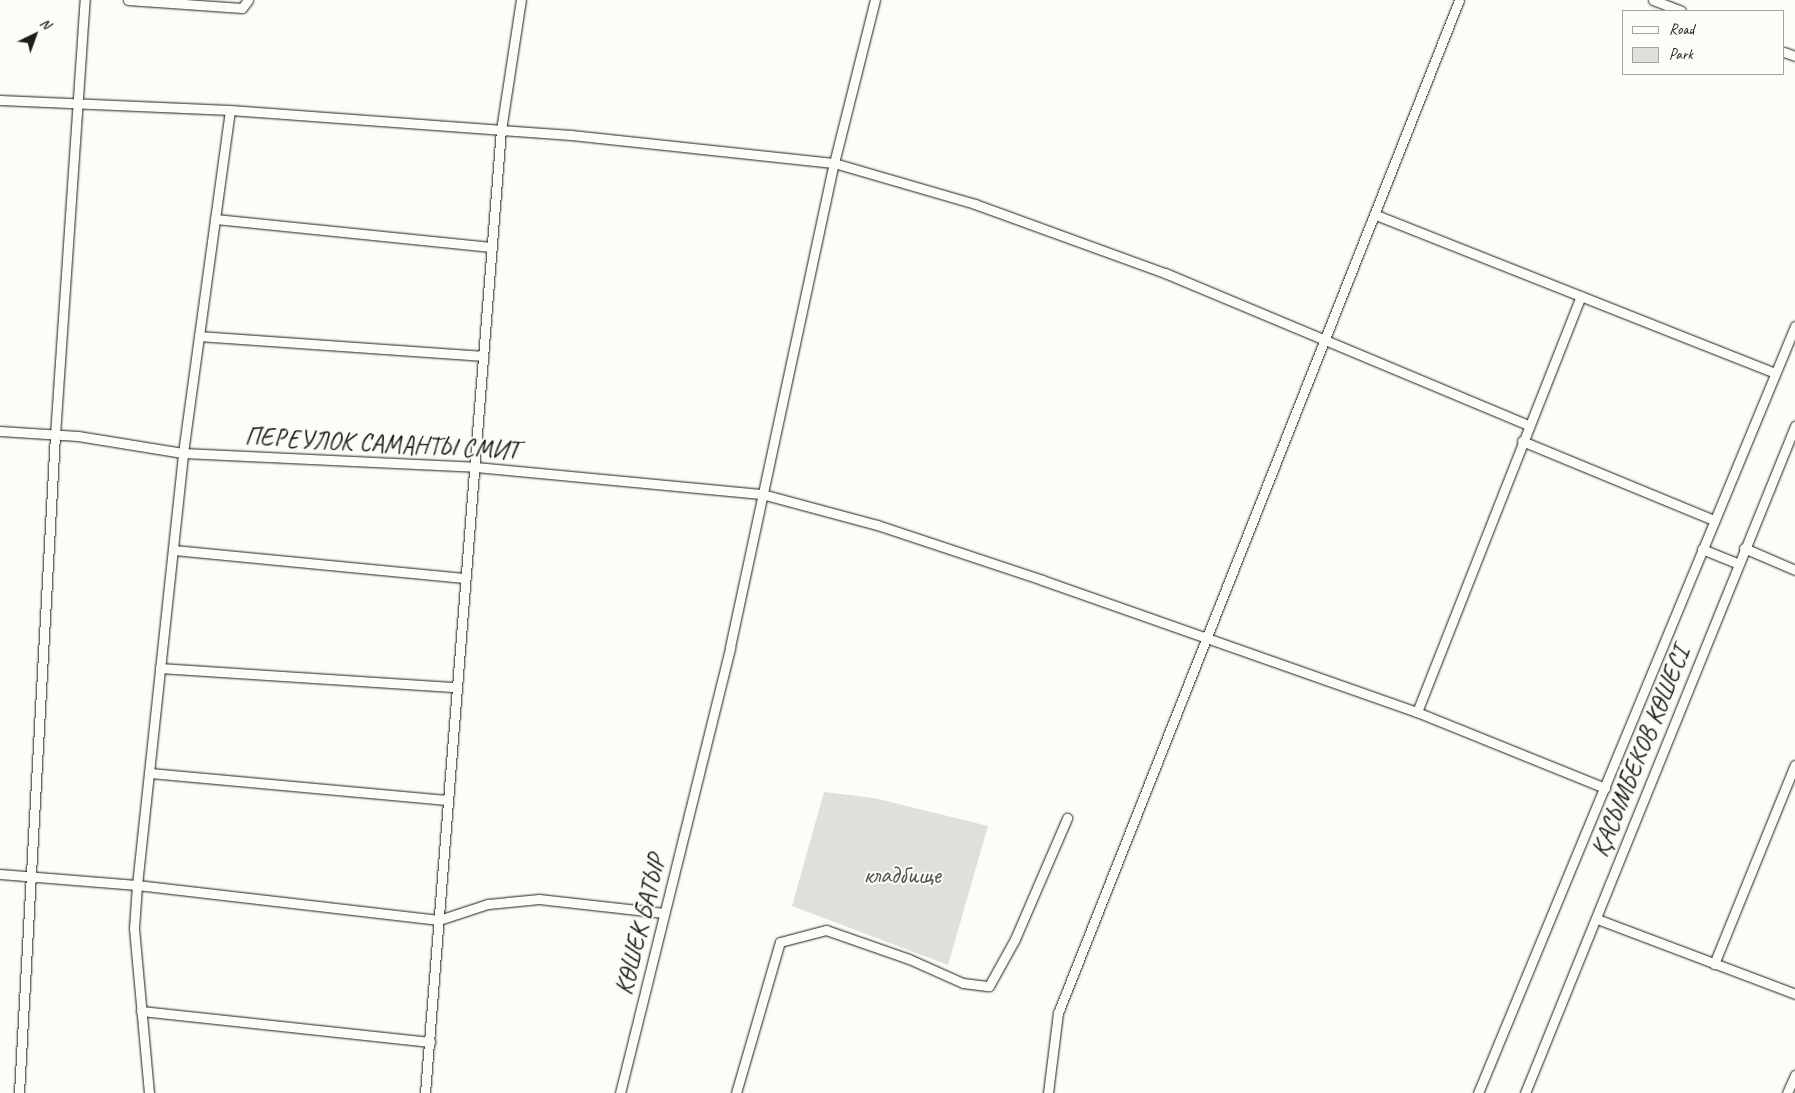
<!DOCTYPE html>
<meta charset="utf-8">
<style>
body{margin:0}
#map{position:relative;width:1795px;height:1093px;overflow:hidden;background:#fdfcf7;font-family:Caveat,sans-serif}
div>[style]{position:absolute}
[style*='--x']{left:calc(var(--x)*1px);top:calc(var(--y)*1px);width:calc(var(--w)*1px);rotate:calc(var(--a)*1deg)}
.green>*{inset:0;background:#e0dfdb}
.roads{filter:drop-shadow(0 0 1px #1c1c1c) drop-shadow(0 0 1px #1c1c1c)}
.minor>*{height:9px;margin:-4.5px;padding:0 4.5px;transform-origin:4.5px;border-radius:4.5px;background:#fdfcf7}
span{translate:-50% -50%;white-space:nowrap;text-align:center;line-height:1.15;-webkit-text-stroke:4px #fdfcf7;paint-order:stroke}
.street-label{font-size:25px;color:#1c1c1c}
.park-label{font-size:25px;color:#575655}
.legend{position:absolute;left:1622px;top:10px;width:162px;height:65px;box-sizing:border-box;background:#fdfcf7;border:1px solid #a3a29f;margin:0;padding:6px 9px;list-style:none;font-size:15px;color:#1c1c1c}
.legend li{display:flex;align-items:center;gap:10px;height:25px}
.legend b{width:25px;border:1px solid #a3a29f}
.north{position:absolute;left:10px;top:10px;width:50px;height:50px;-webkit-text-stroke:4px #fdfcf7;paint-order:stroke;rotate:42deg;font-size:14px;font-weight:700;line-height:20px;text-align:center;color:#1c1c1c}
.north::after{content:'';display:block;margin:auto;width:18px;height:22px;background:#1c1c1c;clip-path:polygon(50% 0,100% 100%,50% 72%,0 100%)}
</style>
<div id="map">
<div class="green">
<div style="clip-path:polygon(824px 792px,874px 798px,988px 826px,948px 965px,792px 906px)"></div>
</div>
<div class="roads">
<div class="minor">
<div style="--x:128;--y:0;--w:114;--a:4"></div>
<div style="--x:242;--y:8;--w:10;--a:-53"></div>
<div style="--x:1653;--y:0;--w:30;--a:21"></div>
<div style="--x:1784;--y:52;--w:12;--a:20"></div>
<div style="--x:0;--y:100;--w:230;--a:2.5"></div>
<div style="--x:230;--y:110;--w:342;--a:4.2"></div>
<div style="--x:571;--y:135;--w:264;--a:6.1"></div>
<div style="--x:834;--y:163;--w:147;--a:16.2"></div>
<div style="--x:975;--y:204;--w:202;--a:20"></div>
<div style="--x:1165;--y:273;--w:394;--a:22.7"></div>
<div style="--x:1376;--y:215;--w:429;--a:21.6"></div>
<div style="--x:215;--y:219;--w:278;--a:5.8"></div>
<div style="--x:199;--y:336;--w:285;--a:4"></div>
<div style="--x:0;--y:431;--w:78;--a:3.7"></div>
<div style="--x:78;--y:436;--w:106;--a:9.2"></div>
<div style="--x:183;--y:453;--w:292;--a:2.7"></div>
<div style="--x:475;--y:467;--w:288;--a:5.4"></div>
<div style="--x:762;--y:494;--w:119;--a:15.1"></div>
<div style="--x:877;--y:525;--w:174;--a:18.4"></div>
<div style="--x:1042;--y:580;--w:398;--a:19.4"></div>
<div style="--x:1417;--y:712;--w:203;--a:22"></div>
<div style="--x:1522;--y:441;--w:208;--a:22.4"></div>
<div style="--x:1744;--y:548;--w:56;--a:23.3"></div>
<div style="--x:1702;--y:549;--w:38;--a:22"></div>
<div style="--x:173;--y:550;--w:293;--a:5.5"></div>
<div style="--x:160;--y:668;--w:296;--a:3.7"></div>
<div style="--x:1417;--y:712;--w:447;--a:-68.5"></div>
<div style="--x:149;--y:773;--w:297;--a:5.2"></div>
<div style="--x:0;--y:874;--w:137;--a:4.6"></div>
<div style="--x:137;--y:885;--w:304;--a:6.6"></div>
<div style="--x:439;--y:920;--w:52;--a:-18.1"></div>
<div style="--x:488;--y:904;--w:51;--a:-5.6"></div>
<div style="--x:539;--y:899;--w:126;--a:6.4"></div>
<div style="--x:1597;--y:919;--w:212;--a:20.7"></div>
<div style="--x:1714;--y:964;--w:215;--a:-67.9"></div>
<div style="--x:141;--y:1011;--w:291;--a:6.1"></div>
<div style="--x:19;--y:1093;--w:659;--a:-86.87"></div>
<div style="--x:55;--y:435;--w:436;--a:-86.1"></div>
<div style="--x:149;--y:1093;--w:166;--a:-95.2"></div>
<div style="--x:134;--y:928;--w:43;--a:-86"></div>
<div style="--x:137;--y:885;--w:434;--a:-83.9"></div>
<div style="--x:183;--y:453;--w:346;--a:-82.2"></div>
<div style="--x:425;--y:1093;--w:966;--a:-85.49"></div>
<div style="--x:501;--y:130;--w:132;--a:-81.3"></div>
<div style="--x:620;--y:1093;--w:459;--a:-76.1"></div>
<div style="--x:730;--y:647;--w:495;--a:-77.9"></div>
<div style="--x:834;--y:163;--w:168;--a:-75.9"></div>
<div style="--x:736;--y:1093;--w:157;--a:-73.8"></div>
<div style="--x:780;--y:942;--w:48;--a:-14.6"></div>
<div style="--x:826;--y:930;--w:88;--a:19.3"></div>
<div style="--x:909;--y:959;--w:59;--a:24"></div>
<div style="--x:963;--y:983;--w:26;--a:7"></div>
<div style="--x:989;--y:986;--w:54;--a:-61"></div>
<div style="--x:1015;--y:939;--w:132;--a:-66.7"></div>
<div style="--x:1048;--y:1093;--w:81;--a:-82.9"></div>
<div style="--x:1058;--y:1013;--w:1089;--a:-68.4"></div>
<div style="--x:1478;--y:1093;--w:830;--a:-67.54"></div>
<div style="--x:1525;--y:1093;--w:720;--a:-67.96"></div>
<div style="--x:1787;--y:1093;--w:20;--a:-66"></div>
</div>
</div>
<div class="street-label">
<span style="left:382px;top:444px;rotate:3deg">ПЕРЕУЛОК САМАНТЫ СМИТ</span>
<span style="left:1641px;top:752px;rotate:-68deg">ҚАСЫМБЕКОВ КӨШЕСІ</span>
<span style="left:641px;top:925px;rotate:-76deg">КӨШЕК БАТЫР</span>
</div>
<div class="park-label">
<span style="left:902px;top:875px">кладбище</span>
</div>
<ul class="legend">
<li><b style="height:6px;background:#fdfcf7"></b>Road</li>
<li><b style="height:14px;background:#e0dfdb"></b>Park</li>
</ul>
<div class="north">N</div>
</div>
